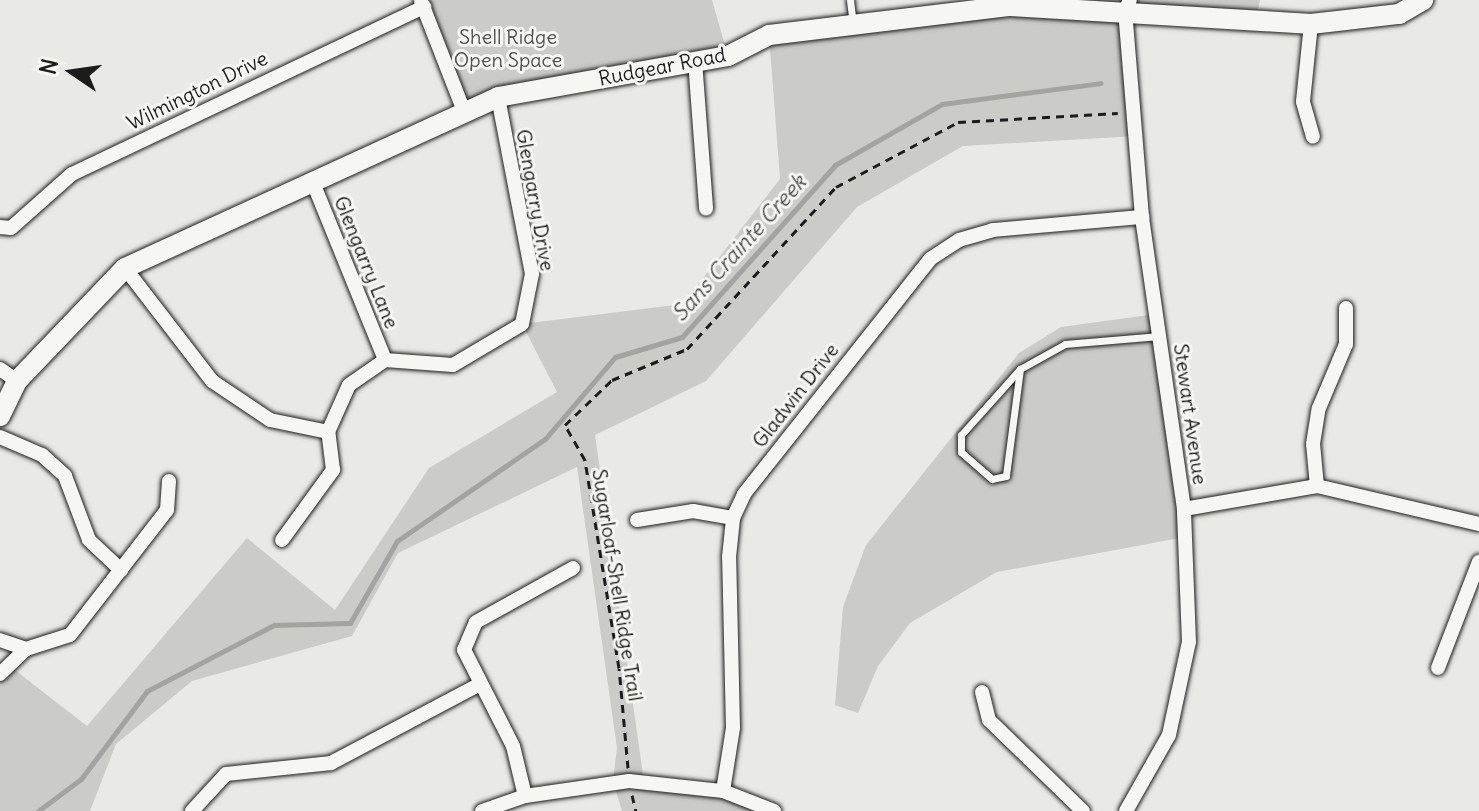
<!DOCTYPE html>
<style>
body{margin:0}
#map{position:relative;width:1479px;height:811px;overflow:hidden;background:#e9e9e5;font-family:Delius,sans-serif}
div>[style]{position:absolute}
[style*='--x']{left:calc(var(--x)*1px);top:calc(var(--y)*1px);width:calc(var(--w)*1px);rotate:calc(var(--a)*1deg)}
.green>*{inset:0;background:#cbcbc7}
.stream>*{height:5px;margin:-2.5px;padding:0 2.5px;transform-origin:2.5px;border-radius:2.5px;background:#a3a3a1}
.path>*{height:3px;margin-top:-1.5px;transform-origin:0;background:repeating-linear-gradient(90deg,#1c1c1c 0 8px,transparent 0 14px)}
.roads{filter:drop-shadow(0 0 2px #1c1c1c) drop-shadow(0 0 2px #1c1c1c)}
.lane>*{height:7px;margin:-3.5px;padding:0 3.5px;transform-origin:3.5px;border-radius:3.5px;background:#f6f6f2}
.street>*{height:14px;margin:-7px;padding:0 7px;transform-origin:7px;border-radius:7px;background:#f6f6f2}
.secondary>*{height:20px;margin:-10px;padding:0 10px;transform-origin:10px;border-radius:10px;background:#f6f6f2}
span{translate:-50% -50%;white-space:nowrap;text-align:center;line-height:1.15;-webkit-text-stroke:6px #f6f6f2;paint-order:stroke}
.park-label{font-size:20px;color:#51514f}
.street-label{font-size:20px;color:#1c1c1c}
.water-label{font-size:22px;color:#525251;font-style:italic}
.north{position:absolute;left:32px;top:32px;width:80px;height:80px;-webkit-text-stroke:6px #f6f6f2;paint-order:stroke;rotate:283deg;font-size:22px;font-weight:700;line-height:32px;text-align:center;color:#1c1c1c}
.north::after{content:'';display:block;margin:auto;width:28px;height:36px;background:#1c1c1c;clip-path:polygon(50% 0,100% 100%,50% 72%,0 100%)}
</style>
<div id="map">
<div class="green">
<div style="clip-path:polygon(420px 0,712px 0,728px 56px,463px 109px)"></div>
<div style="clip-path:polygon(1098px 0,1260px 0,1256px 20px,1126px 12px,1136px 136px,963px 146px,857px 207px,706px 381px,595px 435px,644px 782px,723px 791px,774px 811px,622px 811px,613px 781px,617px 748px,577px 467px,398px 553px,352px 636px,192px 681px,116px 744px,90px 811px,0 811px,0 674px,11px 667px,87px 726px,247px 538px,335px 610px,429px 468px,557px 392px,522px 324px,683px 304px,780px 179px,769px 35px,1098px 9px)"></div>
<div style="clip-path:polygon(1156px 314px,1185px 537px,997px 572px,910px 623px,878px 666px,858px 713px,835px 705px,843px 607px,866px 545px,1019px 353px,1061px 327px)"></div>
</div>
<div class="stream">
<div style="--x:38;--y:811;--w:54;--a:-36.7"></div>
<div style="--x:81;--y:779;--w:110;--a:-53.1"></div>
<div style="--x:147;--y:691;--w:143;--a:-27.5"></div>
<div style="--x:274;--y:625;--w:76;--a:-1.5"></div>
<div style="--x:350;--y:623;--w:95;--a:-60.2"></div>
<div style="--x:397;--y:541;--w:180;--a:-34.6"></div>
<div style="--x:545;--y:439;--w:108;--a:-49.5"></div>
<div style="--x:615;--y:357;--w:70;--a:-16.6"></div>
<div style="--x:682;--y:337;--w:230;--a:-48.3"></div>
<div style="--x:835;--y:165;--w:123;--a:-29.7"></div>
<div style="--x:942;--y:104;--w:160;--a:-7.5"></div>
</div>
<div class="path">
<div style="--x:628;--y:768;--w:100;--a:-95.1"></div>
<div style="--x:619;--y:668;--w:211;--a:-99.3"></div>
<div style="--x:585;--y:460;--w:40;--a:-119.7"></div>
<div style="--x:565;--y:425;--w:65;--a:-43.8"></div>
<div style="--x:612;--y:380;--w:81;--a:-22.5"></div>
<div style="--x:687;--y:349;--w:220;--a:-47.4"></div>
<div style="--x:836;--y:187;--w:138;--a:-28"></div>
<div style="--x:958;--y:122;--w:160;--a:-3.2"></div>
<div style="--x:632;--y:795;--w:16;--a:76"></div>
</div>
<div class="roads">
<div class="lane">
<div style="--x:850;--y:0;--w:23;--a:83"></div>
<div style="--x:1020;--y:369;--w:108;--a:97.5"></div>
<div style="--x:1006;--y:476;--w:14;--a:168"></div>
<div style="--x:992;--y:479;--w:41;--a:-138.9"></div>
<div style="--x:961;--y:452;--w:17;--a:-90"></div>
<div style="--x:961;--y:435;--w:89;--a:-48.2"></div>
<div style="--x:1020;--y:369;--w:51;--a:-29.1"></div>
<div style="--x:1065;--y:344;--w:94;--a:-4.9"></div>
</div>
<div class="street">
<div style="--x:421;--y:1;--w:116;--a:68.7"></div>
<div style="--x:1311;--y:24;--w:78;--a:95.9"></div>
<div style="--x:1303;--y:102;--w:36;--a:74"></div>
<div style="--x:695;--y:61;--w:148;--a:85.7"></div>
<div style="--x:312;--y:180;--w:194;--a:67.9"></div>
<div style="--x:0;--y:227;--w:11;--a:5"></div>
<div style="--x:11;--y:228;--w:81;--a:-41.5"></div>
<div style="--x:72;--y:174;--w:390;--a:-25.4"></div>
<div style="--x:125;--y:268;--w:143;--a:52.4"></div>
<div style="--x:212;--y:381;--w:70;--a:33.9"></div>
<div style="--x:270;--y:420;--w:59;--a:11.7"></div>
<div style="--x:0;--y:369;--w:21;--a:35"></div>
<div style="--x:0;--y:437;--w:46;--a:23.2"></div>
<div style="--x:42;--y:455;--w:31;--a:42"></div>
<div style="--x:65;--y:476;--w:68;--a:69.4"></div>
<div style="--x:89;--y:540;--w:44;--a:43.2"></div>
<div style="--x:1317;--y:486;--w:42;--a:-95.4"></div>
<div style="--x:1313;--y:444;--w:36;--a:-81"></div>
<div style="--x:1319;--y:408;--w:69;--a:-67.1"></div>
<div style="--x:1346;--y:344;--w:36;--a:-90"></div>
<div style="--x:1184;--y:509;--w:135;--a:-9.8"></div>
<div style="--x:1317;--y:486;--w:166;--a:13.2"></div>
<div style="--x:637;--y:520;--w:57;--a:-9.1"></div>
<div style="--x:693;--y:511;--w:41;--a:9.9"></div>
<div style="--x:282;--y:540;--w:87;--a:-53.9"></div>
<div style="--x:333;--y:470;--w:38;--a:-97"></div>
<div style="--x:328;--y:432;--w:51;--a:-65.9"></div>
<div style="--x:349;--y:385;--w:44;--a:-34.8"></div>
<div style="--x:385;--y:360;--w:68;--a:4.2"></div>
<div style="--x:453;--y:365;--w:80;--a:-30.7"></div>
<div style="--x:522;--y:324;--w:51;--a:-78.7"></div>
<div style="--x:532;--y:274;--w:180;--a:-100.9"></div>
<div style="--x:0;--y:640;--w:28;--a:19"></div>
<div style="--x:1438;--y:668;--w:114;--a:-68.9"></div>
<div style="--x:0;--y:674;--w:36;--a:-44"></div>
<div style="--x:26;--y:649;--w:46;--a:-17.7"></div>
<div style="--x:70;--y:635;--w:158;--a:-52.2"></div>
<div style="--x:167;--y:510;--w:29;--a:-86"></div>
<div style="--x:982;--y:692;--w:29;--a:76"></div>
<div style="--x:989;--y:720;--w:131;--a:44.1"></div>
<div style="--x:723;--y:791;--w:64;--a:-81"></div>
<div style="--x:733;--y:728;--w:171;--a:-91.3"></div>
<div style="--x:729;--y:557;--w:39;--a:-84"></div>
<div style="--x:733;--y:518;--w:26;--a:-65"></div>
<div style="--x:744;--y:494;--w:300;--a:-51.6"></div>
<div style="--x:930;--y:259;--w:35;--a:-33"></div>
<div style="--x:959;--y:240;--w:35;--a:-16"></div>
<div style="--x:993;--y:230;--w:150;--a:-5"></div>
<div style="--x:525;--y:796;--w:51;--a:-103.5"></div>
<div style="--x:513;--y:746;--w:108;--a:-117"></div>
<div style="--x:464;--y:650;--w:30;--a:-67"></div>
<div style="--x:476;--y:622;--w:111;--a:-29.1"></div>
<div style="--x:192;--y:811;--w:50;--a:-47.4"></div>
<div style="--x:226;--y:774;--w:106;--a:-6"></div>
<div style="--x:331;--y:763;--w:169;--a:-27.9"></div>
<div style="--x:482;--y:811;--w:46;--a:-19.2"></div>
<div style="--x:525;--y:796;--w:105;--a:-8.2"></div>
<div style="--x:629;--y:781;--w:95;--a:6.1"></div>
<div style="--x:723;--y:791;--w:55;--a:21.4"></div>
<div style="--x:1126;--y:811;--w:87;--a:-60.5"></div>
<div style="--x:1169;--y:735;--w:95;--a:-77.9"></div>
<div style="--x:1189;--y:642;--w:133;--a:-92.2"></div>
<div style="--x:1184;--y:509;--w:295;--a:-98.2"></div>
<div style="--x:1142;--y:217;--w:207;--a:-94.7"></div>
<div style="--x:1125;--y:11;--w:12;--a:-66"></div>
</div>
<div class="secondary">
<div style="--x:0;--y:416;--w:39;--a:-64"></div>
<div style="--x:17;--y:381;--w:156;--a:-46.3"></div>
<div style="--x:125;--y:268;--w:410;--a:-24.6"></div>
<div style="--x:498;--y:97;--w:234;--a:-10.1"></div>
<div style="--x:728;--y:56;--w:46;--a:-27.1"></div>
<div style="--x:769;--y:35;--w:243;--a:-6.9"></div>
<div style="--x:1010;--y:6;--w:302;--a:3.4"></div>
<div style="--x:1311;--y:24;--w:89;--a:-6.5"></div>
<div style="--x:1399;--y:14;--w:28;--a:-30"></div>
</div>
</div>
<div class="park-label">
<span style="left:508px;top:48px">Shell Ridge<br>Open Space</span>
</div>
<div class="street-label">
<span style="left:662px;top:66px;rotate:-11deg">Rudgear Road</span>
<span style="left:197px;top:90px;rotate:-26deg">Wilmington Drive</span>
<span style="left:536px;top:200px;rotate:80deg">Glengarry Drive</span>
<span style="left:367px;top:262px;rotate:68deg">Glengarry Lane</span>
<span style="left:795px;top:395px;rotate:-52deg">Gladwin Drive</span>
<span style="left:1191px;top:414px;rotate:82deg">Stewart Avenue</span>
<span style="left:618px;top:585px;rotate:81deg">Sugarloaf-Shell Ridge Trail</span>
</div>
<div class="water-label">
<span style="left:739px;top:248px;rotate:-48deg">Sans Crainte Creek</span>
</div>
<div class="north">N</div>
</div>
